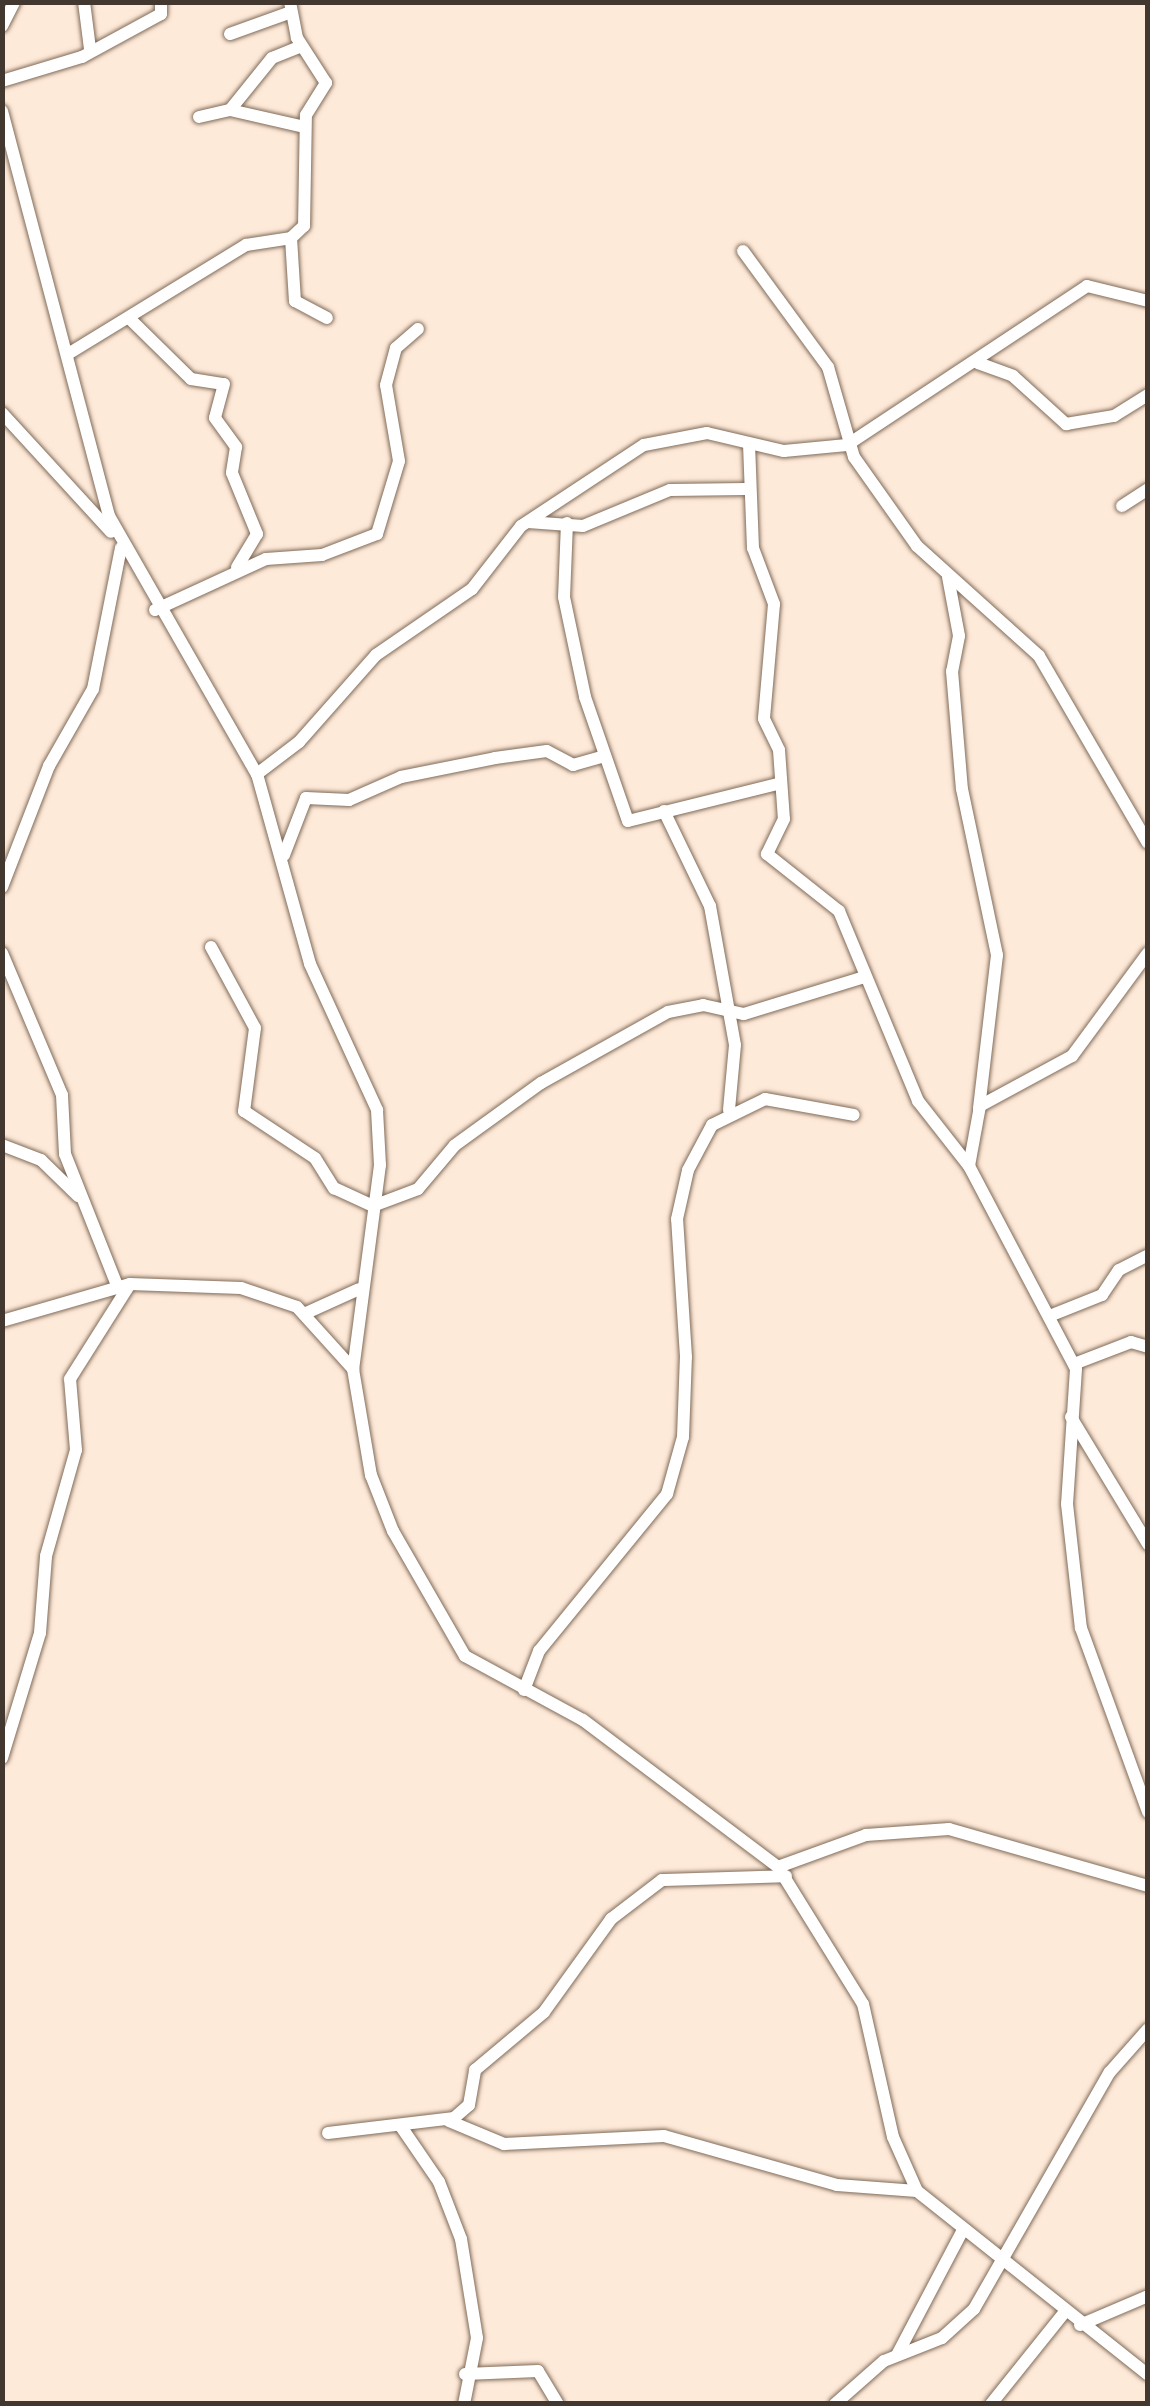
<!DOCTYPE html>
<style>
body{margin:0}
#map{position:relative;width:1150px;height:2406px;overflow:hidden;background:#feead9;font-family:Barlow,sans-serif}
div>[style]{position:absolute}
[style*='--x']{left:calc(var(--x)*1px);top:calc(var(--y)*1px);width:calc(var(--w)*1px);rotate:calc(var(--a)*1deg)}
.roads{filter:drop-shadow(0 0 2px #806a58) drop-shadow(0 0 2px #806a58)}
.minor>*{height:12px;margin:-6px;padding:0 6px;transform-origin:6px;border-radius:6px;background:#fff}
span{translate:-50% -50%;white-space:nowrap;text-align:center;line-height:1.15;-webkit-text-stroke:10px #feead9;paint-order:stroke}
.frame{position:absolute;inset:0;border:5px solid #423830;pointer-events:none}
</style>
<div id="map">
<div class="roads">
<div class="minor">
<div style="--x:84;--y:2;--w:47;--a:82.7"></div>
<div style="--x:2;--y:26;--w:27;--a:-63"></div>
<div style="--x:230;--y:34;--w:65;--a:-19.8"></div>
<div style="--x:2;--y:81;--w:84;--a:-16.7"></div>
<div style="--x:82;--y:57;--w:90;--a:-28.6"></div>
<div style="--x:161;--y:14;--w:12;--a:-90"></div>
<div style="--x:230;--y:110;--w:77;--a:12.8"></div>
<div style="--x:2;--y:111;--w:419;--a:75.2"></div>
<div style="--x:109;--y:516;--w:297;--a:60.2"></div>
<div style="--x:257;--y:774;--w:197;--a:74.4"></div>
<div style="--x:310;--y:964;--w:161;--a:65.3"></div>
<div style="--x:377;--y:1110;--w:55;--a:86.9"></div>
<div style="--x:380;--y:1165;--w:206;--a:97.5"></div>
<div style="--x:353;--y:1369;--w:108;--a:80.4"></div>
<div style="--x:371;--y:1475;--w:60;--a:68.6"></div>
<div style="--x:393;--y:1531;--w:144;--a:60.1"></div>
<div style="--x:465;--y:1656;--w:134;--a:28.5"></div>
<div style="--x:583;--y:1720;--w:244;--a:37"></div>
<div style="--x:778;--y:1867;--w:161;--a:58.2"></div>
<div style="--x:863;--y:2004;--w:136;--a:77.3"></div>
<div style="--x:893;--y:2137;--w:59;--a:66"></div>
<div style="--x:917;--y:2191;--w:295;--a:38.5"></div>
<div style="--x:199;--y:117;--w:32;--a:-13"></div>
<div style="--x:230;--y:110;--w:67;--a:-51.1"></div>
<div style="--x:272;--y:58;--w:31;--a:-22"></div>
<div style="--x:291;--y:238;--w:63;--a:86.4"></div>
<div style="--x:295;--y:301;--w:36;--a:28"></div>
<div style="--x:743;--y:251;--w:144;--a:53.8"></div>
<div style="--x:828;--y:367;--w:94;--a:73.9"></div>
<div style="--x:854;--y:457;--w:109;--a:54.7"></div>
<div style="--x:917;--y:546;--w:164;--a:42"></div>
<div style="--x:1039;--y:656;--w:216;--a:59.8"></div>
<div style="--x:129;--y:318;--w:87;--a:44.5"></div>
<div style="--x:191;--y:379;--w:33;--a:9"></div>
<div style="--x:224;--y:384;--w:35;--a:105"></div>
<div style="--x:215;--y:418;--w:36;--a:54"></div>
<div style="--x:236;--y:447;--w:26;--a:99"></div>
<div style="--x:232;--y:473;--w:66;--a:67.7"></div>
<div style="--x:257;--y:534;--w:39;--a:121"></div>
<div style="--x:68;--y:354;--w:209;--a:-31.5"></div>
<div style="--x:246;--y:245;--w:46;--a:-8.8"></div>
<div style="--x:291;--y:238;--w:18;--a:-43"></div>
<div style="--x:304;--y:226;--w:111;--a:-89"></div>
<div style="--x:306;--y:115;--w:38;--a:-58"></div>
<div style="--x:326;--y:83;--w:54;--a:-122.8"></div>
<div style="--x:297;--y:38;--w:37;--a:-101"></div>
<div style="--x:978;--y:363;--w:37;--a:20"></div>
<div style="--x:1013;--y:376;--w:72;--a:42.2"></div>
<div style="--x:1066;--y:424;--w:49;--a:-9.5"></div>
<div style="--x:1114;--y:416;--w:40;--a:-32"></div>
<div style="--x:2;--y:413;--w:161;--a:47.5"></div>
<div style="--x:749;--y:444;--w:104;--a:87.8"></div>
<div style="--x:753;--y:548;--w:60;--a:69.4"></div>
<div style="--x:774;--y:604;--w:115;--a:95"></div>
<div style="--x:764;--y:719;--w:34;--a:64"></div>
<div style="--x:779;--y:750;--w:69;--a:85.9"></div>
<div style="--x:784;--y:819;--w:39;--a:116"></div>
<div style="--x:767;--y:854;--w:92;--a:38.4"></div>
<div style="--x:839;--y:911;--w:206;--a:67.4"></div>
<div style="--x:918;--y:1101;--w:83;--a:51.9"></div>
<div style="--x:1122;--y:506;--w:31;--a:-33"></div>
<div style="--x:528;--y:522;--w:55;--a:4.2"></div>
<div style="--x:583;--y:526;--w:94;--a:-22.5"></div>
<div style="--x:670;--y:490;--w:76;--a:-0.8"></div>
<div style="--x:567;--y:523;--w:74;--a:92.3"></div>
<div style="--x:564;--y:597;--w:102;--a:78.1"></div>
<div style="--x:585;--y:697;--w:131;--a:70.9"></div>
<div style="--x:628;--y:821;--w:154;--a:-13.9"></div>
<div style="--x:948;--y:577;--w:60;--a:79.4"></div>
<div style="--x:959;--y:636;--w:36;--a:101"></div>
<div style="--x:952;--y:671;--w:118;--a:85.2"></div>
<div style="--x:962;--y:789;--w:170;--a:78.1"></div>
<div style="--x:997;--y:955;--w:155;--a:96.7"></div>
<div style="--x:155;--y:610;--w:122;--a:-24.7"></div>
<div style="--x:266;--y:559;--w:56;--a:-4.1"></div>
<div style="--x:322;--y:555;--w:59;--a:-20.9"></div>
<div style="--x:377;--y:534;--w:76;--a:-73.2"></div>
<div style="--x:399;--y:461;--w:77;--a:-99.7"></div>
<div style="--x:386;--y:385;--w:38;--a:-75"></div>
<div style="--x:396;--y:348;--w:29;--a:-41"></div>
<div style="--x:257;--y:774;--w:53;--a:-37.3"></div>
<div style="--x:299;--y:742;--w:116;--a:-48.5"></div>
<div style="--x:376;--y:655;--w:116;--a:-34.5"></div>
<div style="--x:472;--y:589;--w:80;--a:-52.1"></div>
<div style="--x:521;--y:526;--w:147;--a:-33.4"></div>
<div style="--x:644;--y:445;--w:64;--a:-10.8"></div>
<div style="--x:707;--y:433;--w:79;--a:13.2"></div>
<div style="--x:784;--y:451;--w:63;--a:-5.4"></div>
<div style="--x:847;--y:445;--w:288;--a:-33.5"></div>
<div style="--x:1087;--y:286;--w:63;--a:13.8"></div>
<div style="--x:664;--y:811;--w:106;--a:64.2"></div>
<div style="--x:710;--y:906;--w:141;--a:79.8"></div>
<div style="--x:735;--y:1045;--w:65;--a:95.3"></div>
<div style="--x:284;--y:855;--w:61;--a:-68.9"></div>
<div style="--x:306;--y:798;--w:43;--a:2.7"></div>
<div style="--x:349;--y:800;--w:57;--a:-23.9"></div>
<div style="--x:401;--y:777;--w:96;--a:-11.4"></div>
<div style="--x:495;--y:758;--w:52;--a:-7.7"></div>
<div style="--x:547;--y:751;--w:30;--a:28"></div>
<div style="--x:573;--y:765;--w:33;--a:-16"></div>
<div style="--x:2;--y:887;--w:130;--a:-68.8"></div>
<div style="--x:49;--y:766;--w:89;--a:-60.3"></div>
<div style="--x:93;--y:689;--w:144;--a:-78.8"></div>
<div style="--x:211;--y:947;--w:92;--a:61.5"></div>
<div style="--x:255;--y:1028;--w:84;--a:97.5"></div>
<div style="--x:244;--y:1111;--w:85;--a:33.5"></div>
<div style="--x:315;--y:1158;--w:36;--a:58"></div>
<div style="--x:334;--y:1188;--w:43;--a:24.8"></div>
<div style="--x:373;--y:1206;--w:48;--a:-20.7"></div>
<div style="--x:418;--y:1189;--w:57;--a:-49.9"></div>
<div style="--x:455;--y:1145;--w:106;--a:-35.8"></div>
<div style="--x:541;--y:1083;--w:145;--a:-29.2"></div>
<div style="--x:668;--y:1012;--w:36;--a:-11"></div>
<div style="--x:703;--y:1005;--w:42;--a:12.4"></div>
<div style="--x:744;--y:1014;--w:126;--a:-17.1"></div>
<div style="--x:2;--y:953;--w:154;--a:67.1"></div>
<div style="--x:62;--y:1095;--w:59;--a:87.1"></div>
<div style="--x:65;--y:1154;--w:144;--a:68.4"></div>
<div style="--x:1148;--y:953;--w:128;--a:126.4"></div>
<div style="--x:1072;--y:1056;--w:105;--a:151.5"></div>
<div style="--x:980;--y:1106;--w:61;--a:100.4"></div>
<div style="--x:969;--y:1166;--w:229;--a:62.2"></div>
<div style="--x:1076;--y:1369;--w:135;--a:93.8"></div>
<div style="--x:1067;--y:1504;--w:125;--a:83.6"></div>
<div style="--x:1081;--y:1628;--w:196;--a:70"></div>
<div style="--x:2;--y:1145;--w:42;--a:21"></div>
<div style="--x:41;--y:1160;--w:52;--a:44.2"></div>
<div style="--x:304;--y:1314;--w:60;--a:-24.4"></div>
<div style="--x:1052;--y:1315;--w:54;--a:-21.8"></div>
<div style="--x:1102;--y:1295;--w:30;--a:-56"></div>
<div style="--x:1119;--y:1270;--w:33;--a:-27"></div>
<div style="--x:2;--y:1321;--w:133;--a:-16.1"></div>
<div style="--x:130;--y:1284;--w:111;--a:2.1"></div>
<div style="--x:241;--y:1288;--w:59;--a:18.7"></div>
<div style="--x:297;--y:1307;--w:84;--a:47.9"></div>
<div style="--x:1074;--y:1364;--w:61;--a:-21.1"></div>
<div style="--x:1131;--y:1342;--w:18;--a:16"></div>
<div style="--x:1071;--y:1417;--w:149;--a:58.8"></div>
<div style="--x:524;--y:1690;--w:42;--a:-69"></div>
<div style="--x:539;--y:1651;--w:203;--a:-50.8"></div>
<div style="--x:667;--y:1494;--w:59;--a:-74.3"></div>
<div style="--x:683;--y:1437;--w:80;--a:-87.9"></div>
<div style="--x:686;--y:1357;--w:138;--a:-93.7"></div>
<div style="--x:677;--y:1219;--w:50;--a:-77.3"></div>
<div style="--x:688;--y:1170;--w:51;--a:-61.9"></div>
<div style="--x:712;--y:1125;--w:59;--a:-26.1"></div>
<div style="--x:765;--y:1099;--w:90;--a:10.2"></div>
<div style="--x:2;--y:1758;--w:131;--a:-73.1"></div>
<div style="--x:40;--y:1633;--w:77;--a:-85.5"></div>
<div style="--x:46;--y:1556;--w:110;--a:-74.2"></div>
<div style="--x:76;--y:1450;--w:71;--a:-94.8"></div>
<div style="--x:70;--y:1379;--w:112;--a:-57.7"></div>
<div style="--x:778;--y:1867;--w:94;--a:-20"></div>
<div style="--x:866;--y:1835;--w:83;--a:-4.1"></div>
<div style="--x:949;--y:1829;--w:207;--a:16"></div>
<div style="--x:449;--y:2121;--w:60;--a:22.7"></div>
<div style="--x:504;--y:2144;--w:160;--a:-2.9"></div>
<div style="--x:664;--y:2136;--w:180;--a:15.8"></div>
<div style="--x:837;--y:2185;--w:80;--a:4.3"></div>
<div style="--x:400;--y:2125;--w:69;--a:55.6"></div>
<div style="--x:439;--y:2182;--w:61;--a:68.9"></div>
<div style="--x:461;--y:2239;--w:100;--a:80.8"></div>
<div style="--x:477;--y:2338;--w:67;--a:101.1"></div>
<div style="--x:328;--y:2133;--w:127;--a:-6.8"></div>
<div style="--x:454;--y:2118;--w:20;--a:-41"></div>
<div style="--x:469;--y:2105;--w:36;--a:-80"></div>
<div style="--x:475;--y:2070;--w:90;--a:-40"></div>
<div style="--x:544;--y:2012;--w:115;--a:-54.2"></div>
<div style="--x:611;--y:1919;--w:64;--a:-37.4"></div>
<div style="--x:662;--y:1880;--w:124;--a:-1.8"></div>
<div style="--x:1080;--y:2325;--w:74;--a:-23.1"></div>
<div style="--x:897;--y:2355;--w:141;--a:-62.2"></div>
<div style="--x:465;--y:2374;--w:73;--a:-2.4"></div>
<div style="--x:538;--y:2371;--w:39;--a:59"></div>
<div style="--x:835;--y:2404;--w:65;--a:-41.3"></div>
<div style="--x:884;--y:2361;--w:62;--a:-21.6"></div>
<div style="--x:942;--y:2338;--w:43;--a:-42.2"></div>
<div style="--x:974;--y:2309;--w:273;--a:-60.2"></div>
<div style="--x:1110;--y:2072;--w:57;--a:-48.5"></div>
<div style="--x:991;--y:2404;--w:117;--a:-51.3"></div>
</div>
</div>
<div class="frame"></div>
</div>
